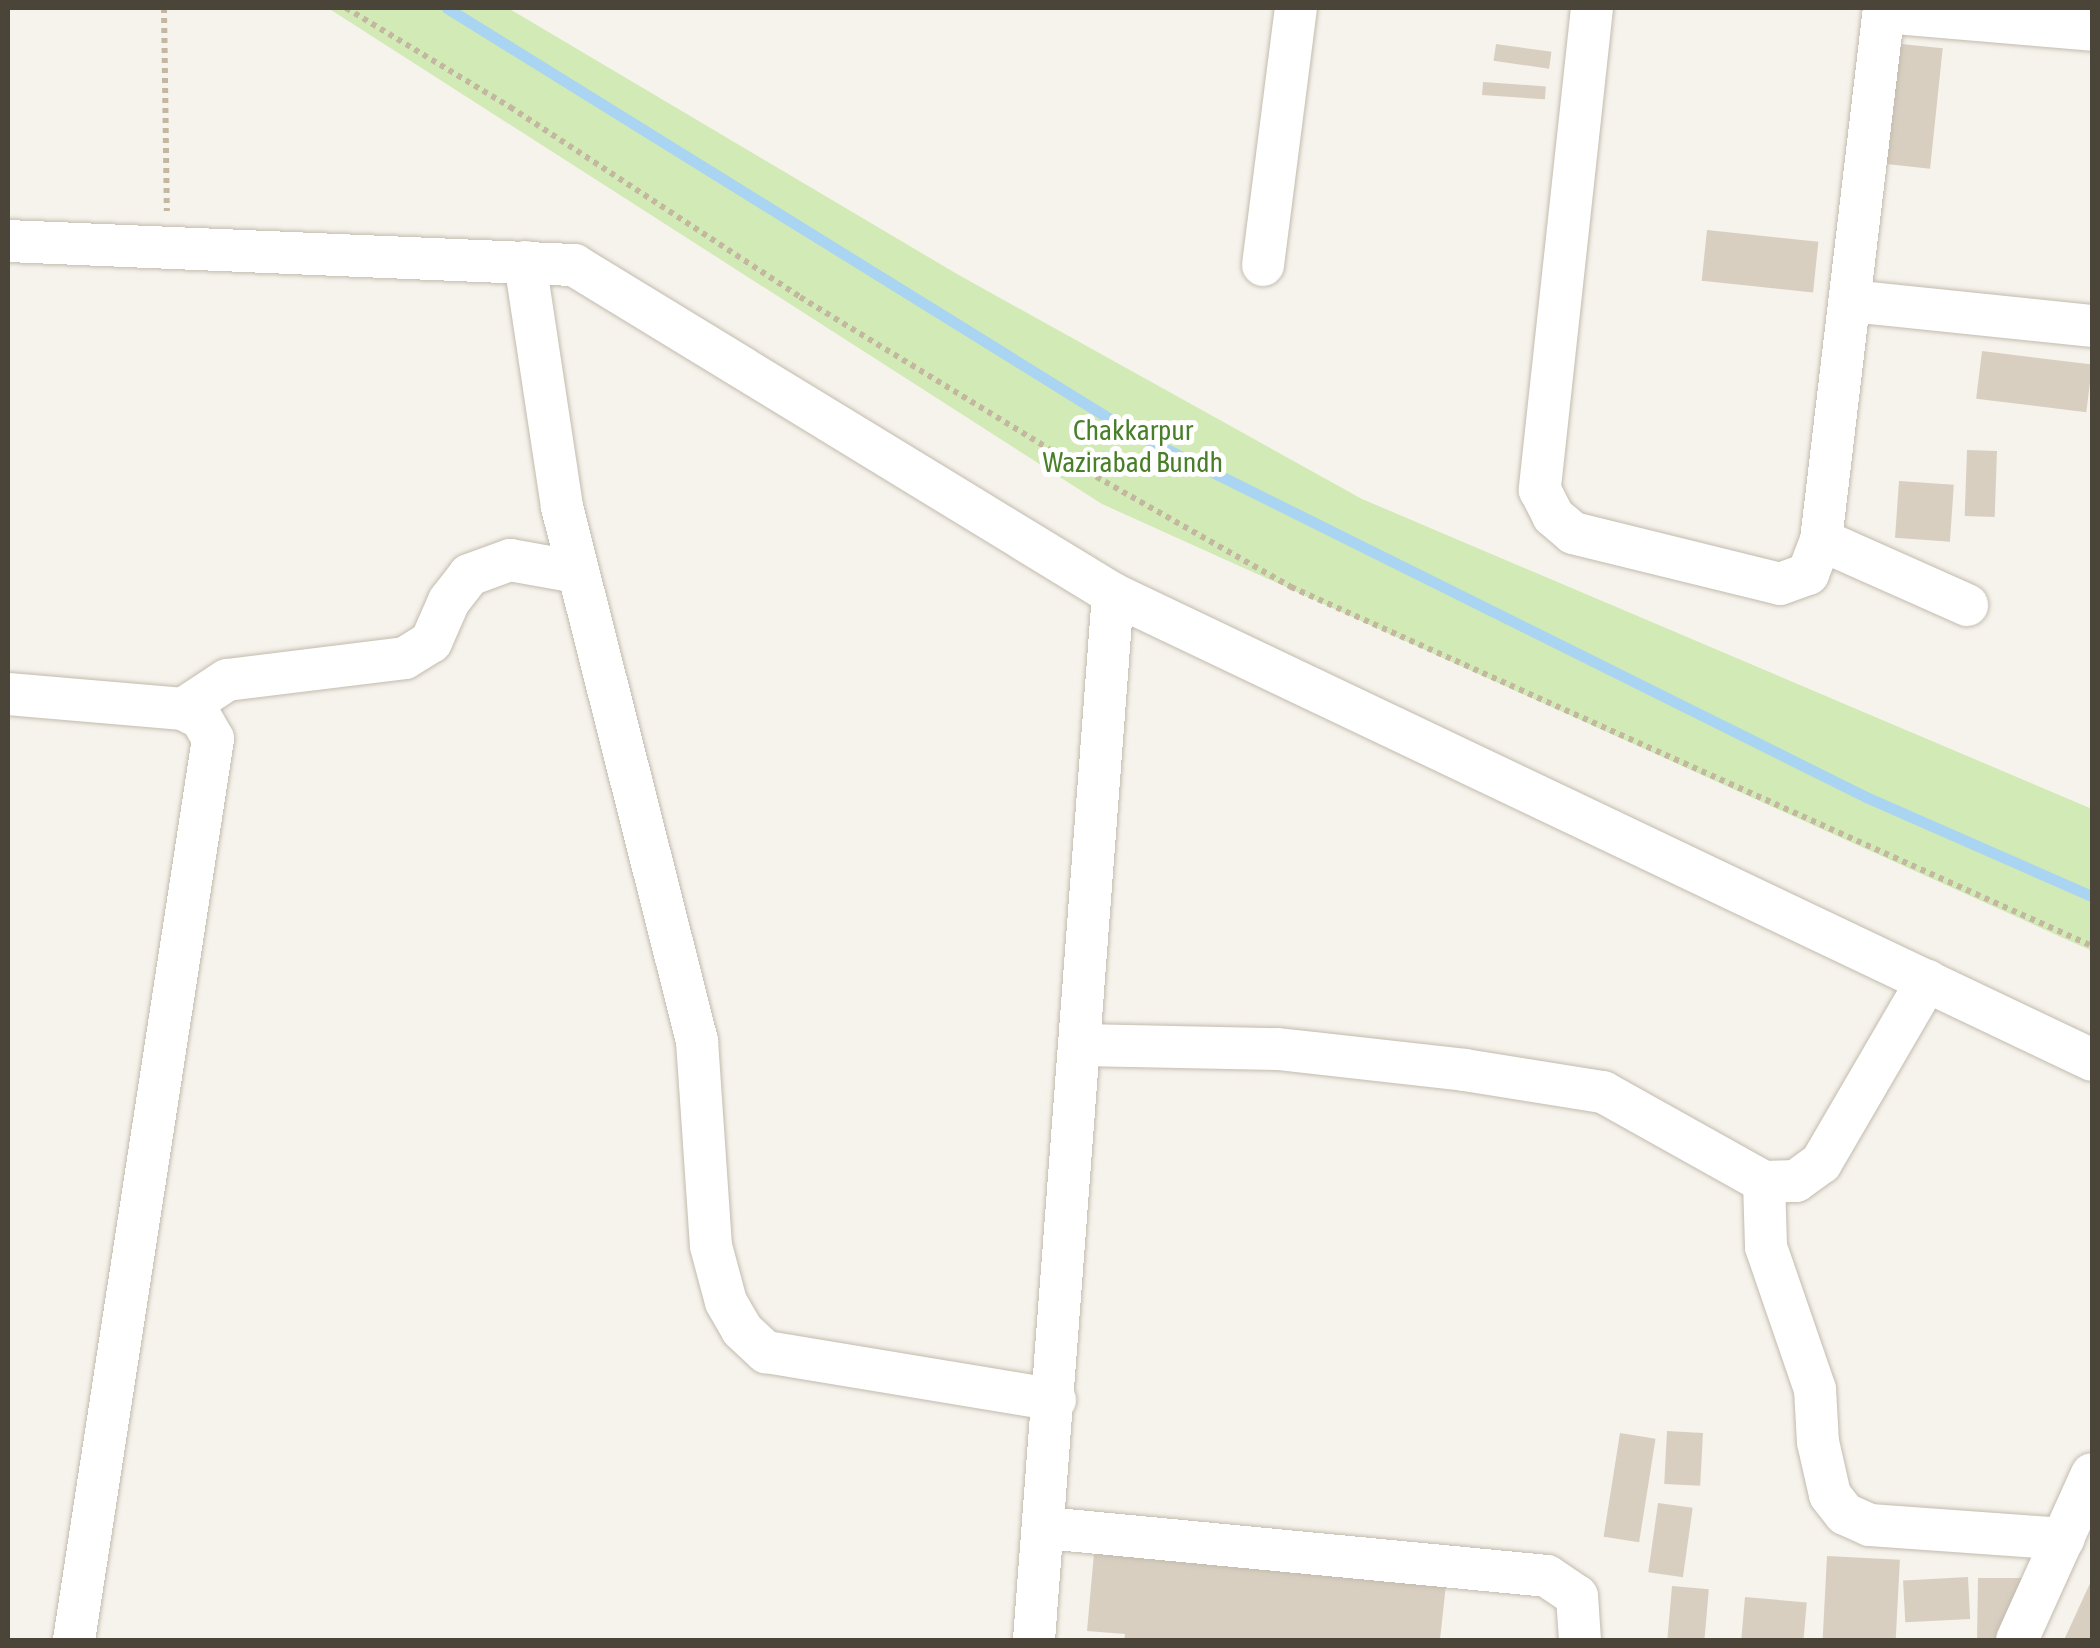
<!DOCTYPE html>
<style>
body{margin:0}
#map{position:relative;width:2100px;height:1648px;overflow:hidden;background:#f6f3ec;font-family:"Asap Condensed",sans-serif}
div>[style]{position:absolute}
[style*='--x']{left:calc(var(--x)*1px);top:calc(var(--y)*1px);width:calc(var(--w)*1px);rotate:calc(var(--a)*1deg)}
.green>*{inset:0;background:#d2eab5}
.stream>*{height:11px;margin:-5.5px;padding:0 5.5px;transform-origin:5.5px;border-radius:5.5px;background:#a9d4f2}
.building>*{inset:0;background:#d8cfc1;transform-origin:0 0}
.path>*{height:6px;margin-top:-3px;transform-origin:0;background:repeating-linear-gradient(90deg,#c4b79f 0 5px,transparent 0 10px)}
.roads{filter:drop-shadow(0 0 2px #c2bbae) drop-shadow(0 0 2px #c2bbae)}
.minor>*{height:42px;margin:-21px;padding:0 21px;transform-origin:21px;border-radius:21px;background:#fff}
span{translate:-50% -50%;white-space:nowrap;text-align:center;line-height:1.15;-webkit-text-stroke:10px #fff;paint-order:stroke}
.park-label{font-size:28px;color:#4a7f2a}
.frame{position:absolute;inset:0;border:10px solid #4b4439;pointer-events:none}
</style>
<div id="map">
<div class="green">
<div style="clip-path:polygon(328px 8px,508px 8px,957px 274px,1362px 499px,2092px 809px,2092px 951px,1102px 504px)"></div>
</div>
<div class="stream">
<div style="--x:447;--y:8;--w:801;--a:31.79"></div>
<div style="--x:1128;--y:430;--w:824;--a:26.44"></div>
<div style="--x:1866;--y:797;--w:247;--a:23.7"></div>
</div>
<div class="building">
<div style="left:1892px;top:43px;width:51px;height:121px;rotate:6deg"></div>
<div style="left:1496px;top:44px;width:56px;height:17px;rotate:8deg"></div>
<div style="left:1483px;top:82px;width:63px;height:13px;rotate:4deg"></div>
<div style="left:1707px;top:230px;width:112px;height:51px;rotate:6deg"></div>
<div style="left:1982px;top:351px;width:111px;height:48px;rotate:7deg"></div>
<div style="left:1967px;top:450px;width:30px;height:66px;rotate:2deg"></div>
<div style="left:1899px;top:481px;width:55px;height:57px;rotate:4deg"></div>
<div style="left:1667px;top:1431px;width:36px;height:53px;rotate:3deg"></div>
<div style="left:1620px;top:1433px;width:36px;height:105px;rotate:9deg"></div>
<div style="left:1658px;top:1503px;width:35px;height:70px;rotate:8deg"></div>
<div style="clip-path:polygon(1095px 1542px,1447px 1575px,1440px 1640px,1124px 1640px,1125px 1634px,1087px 1631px)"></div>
<div style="left:1827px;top:1556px;width:73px;height:84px;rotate:3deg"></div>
<div style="left:1968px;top:1577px;width:42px;height:65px;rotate:87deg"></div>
<div style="clip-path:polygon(1978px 1578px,2036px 1578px,2024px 1621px,1994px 1640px,1977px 1640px)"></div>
<div style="clip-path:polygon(2092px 1579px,2092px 1640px,2064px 1640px)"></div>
<div style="left:1672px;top:1586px;width:37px;height:54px;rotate:5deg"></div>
<div style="left:1745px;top:1597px;width:62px;height:43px;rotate:5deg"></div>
</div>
<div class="path">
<div style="--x:164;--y:8;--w:203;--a:89.2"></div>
<div style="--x:346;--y:8;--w:192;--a:31.1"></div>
<div style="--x:510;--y:107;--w:347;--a:33.2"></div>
<div style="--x:800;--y:297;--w:327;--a:31.4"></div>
<div style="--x:1079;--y:467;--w:244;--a:29.5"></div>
<div style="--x:1291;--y:587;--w:878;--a:24.14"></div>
</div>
<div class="roads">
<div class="minor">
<div style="--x:1592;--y:8;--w:485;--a:96.2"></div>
<div style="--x:1540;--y:490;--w:29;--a:63"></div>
<div style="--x:1553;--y:516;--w:26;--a:40"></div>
<div style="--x:1573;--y:533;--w:213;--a:13.8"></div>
<div style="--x:1780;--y:584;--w:30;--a:-20"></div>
<div style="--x:1808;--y:574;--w:36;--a:-69"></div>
<div style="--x:1884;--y:8;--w:536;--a:96.75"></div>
<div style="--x:1821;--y:540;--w:160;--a:24"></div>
<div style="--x:1884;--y:12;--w:209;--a:4.9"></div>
<div style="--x:8;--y:241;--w:567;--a:2.43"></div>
<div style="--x:574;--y:265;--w:631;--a:31.4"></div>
<div style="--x:1113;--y:594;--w:1084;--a:25.45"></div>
<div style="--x:525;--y:262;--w:248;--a:81.4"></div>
<div style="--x:562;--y:507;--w:551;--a:75.81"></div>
<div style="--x:697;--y:1041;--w:205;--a:86.1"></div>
<div style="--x:711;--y:1246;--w:58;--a:75"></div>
<div style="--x:726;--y:1302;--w:32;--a:60"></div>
<div style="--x:742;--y:1330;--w:33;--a:43"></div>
<div style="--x:766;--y:1352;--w:293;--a:9.4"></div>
<div style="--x:1263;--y:265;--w:259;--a:-82.7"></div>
<div style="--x:1851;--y:301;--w:242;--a:5.9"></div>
<div style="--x:8;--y:694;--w:176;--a:4.9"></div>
<div style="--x:183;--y:709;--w:20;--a:27"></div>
<div style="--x:201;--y:718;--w:24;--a:60"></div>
<div style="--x:213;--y:739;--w:912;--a:98.77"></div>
<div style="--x:183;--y:709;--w:53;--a:-33.4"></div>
<div style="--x:227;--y:680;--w:179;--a:-7"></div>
<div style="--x:405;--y:658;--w:31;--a:-32"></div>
<div style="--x:431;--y:642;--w:45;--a:-66.3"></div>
<div style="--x:449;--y:601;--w:33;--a:-52"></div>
<div style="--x:469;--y:575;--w:44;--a:-20.1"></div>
<div style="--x:510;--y:560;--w:68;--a:10.2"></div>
<div style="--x:1081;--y:1045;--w:197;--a:1.2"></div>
<div style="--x:1278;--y:1049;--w:188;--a:6.4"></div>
<div style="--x:1465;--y:1070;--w:140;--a:9.1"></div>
<div style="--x:1603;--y:1092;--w:184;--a:29.2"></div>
<div style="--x:1764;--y:1182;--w:32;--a:-2"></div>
<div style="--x:1796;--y:1181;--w:31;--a:-36"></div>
<div style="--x:1821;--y:1163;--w:211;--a:-59.8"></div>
<div style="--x:1764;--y:1182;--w:65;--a:88.2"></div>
<div style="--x:1766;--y:1247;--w:150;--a:71"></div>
<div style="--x:1815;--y:1389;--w:53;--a:86.8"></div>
<div style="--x:1818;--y:1442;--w:54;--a:77.2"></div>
<div style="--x:1830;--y:1495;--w:24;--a:52"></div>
<div style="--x:1845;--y:1514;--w:27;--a:24"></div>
<div style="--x:1870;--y:1525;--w:194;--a:4.1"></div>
<div style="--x:1046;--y:1528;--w:503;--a:5.47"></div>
<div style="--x:1547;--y:1576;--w:36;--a:34"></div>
<div style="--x:1577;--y:1596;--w:44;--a:86.1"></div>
<div style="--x:1034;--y:1640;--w:1049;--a:-85.68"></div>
<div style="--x:2017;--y:1640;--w:182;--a:-65.7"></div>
</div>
</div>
<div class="park-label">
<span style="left:1133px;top:446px">Chakkarpur<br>Wazirabad Bundh</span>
</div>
<div class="frame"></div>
</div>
